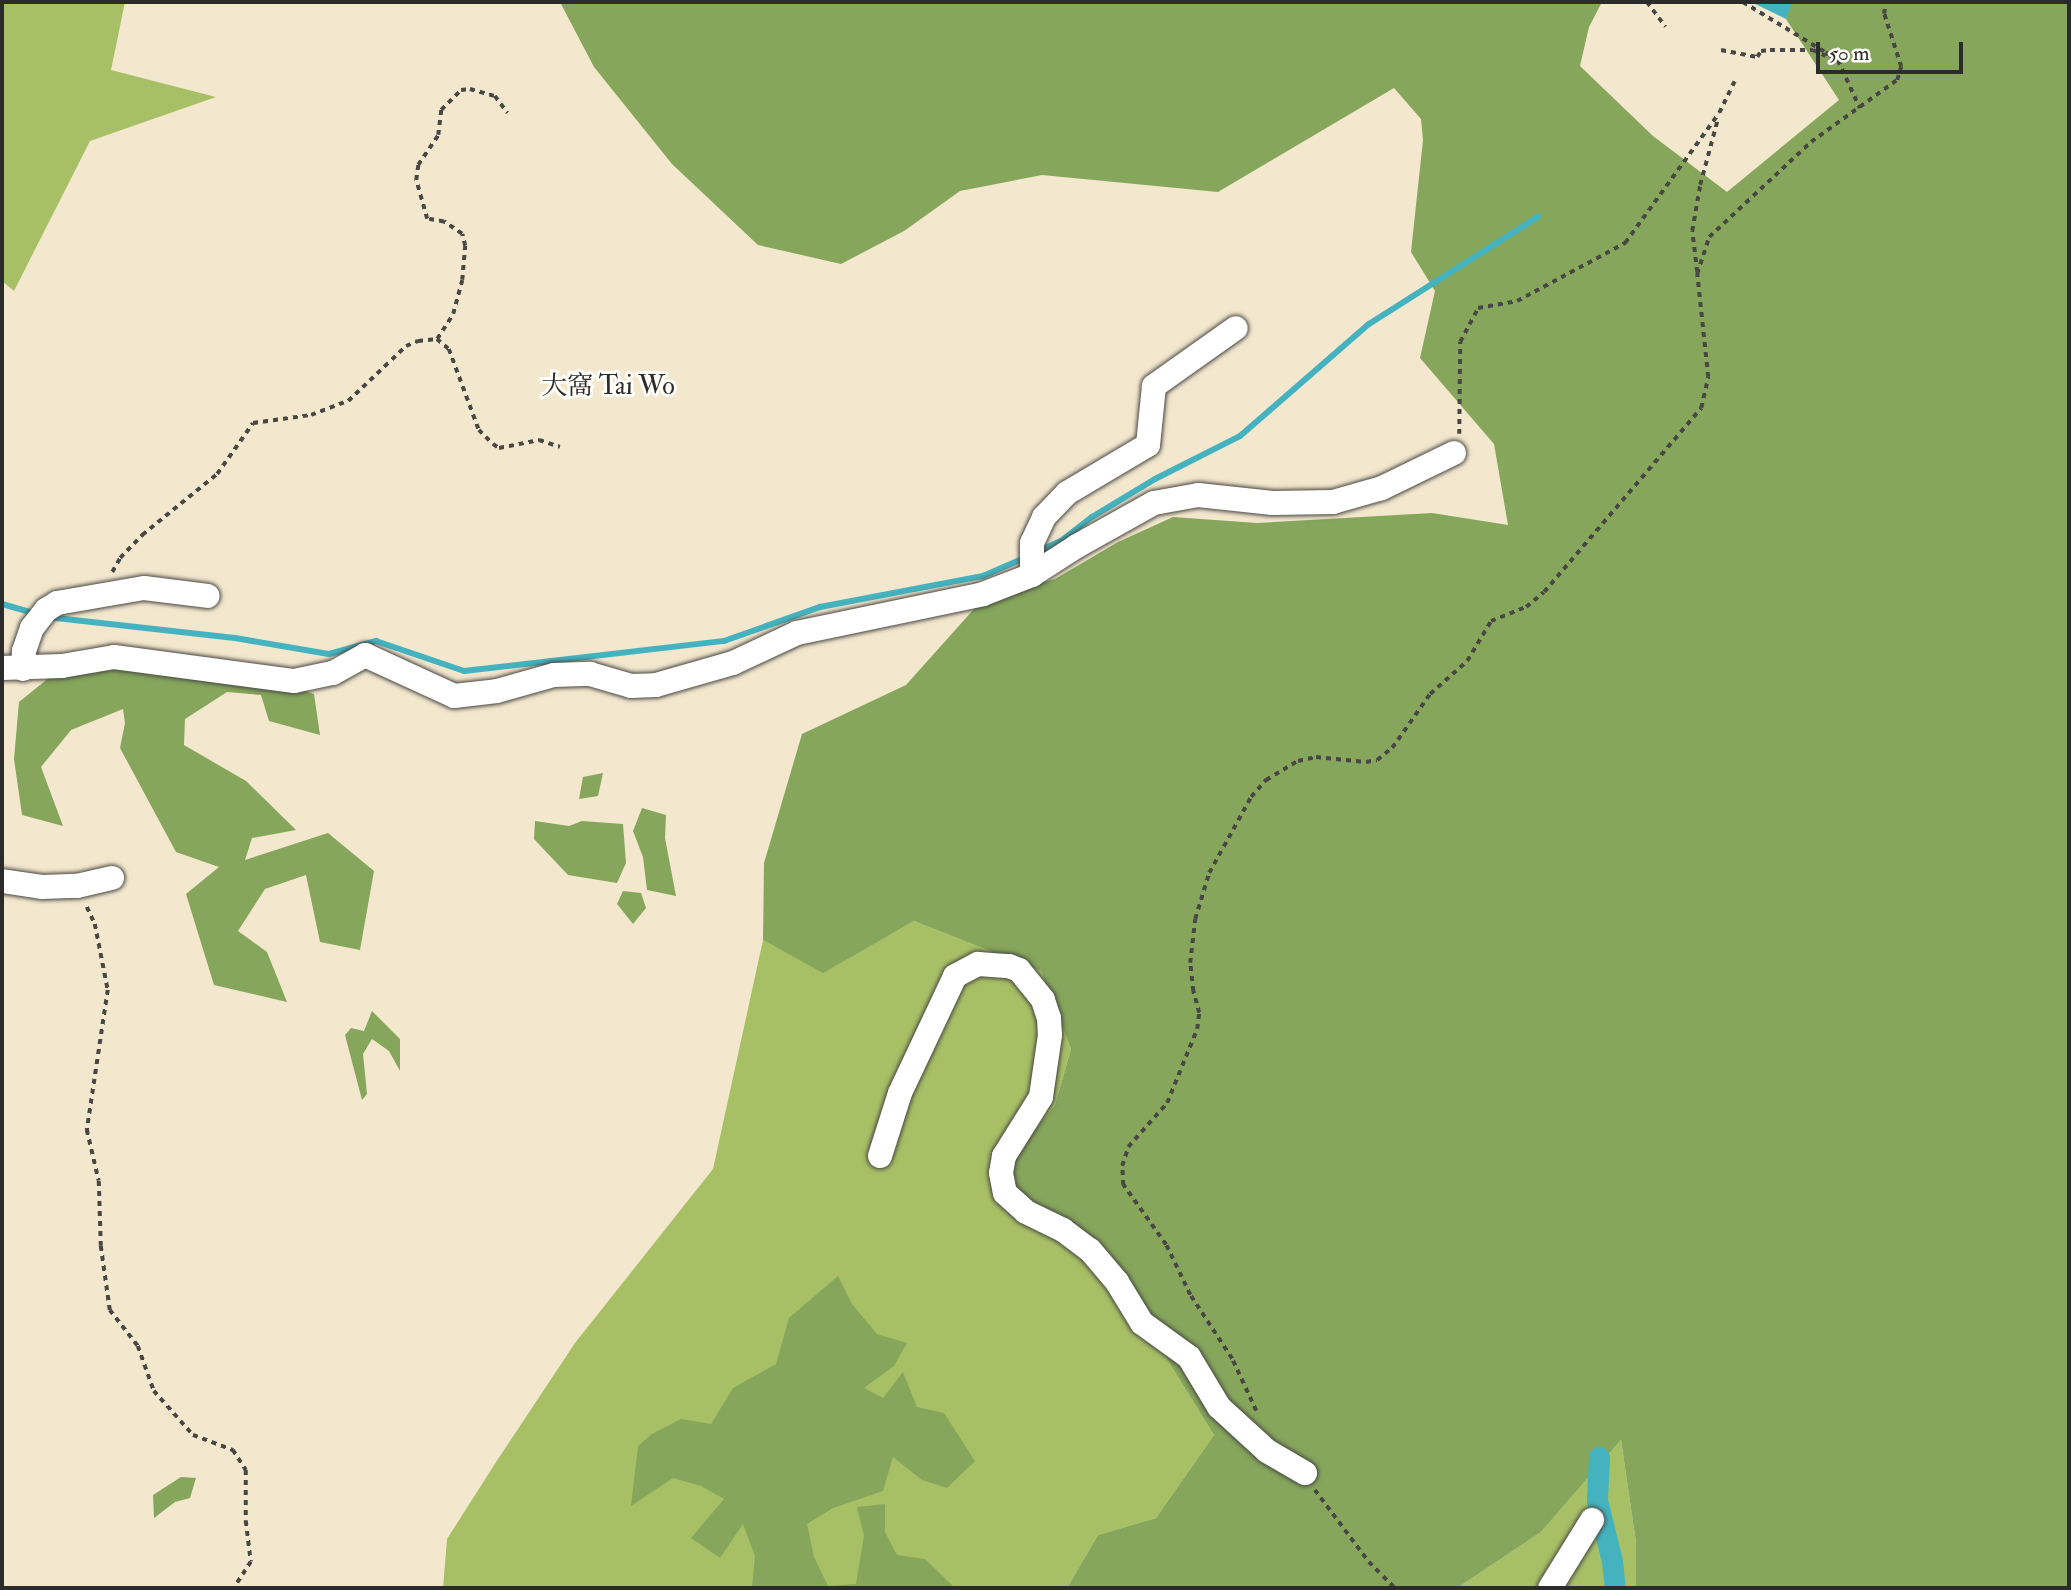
<!DOCTYPE html>
<meta charset="utf-8">
<style>
body{margin:0}
#map{position:relative;width:2071px;height:1590px;overflow:hidden;background:#f3e7ce;font-family:"IM FELL Double Pica","Noto Serif TC",serif}
div>[style]{position:absolute}
[style*='--x']{left:calc(var(--x)*1px);top:calc(var(--y)*1px);width:calc(var(--w)*1px);rotate:calc(var(--a)*1deg)}
.green>*{inset:0;background:#a7c066}
.forest>*{inset:0;background:#85a65b}
.water>*{inset:0;background:#44b3bf}
.stream>*{height:6px;margin:-3px;padding:0 3px;transform-origin:3px;border-radius:3px;background:#44b3bf}
.canal>*{height:21px;margin:-10.5px;padding:0 10.5px;transform-origin:10.5px;border-radius:10.5px;background:#44b3bf}
.path>*{height:3.5px;margin-top:-1.75px;transform-origin:0;background:repeating-linear-gradient(90deg,#494743 0 5px,transparent 0 10px)}
.roads{filter:drop-shadow(0 0 2px #494743) drop-shadow(0 0 2px #494743)}
.minor>*{height:24px;margin:-12px;padding:0 12px;transform-origin:12px;border-radius:12px;background:#fff}
span{translate:-50% -50%;white-space:nowrap;text-align:center;line-height:1.15;-webkit-text-stroke:6px #fdfcf7;paint-order:stroke}
.quarter-label{font-size:26px;color:#2b2b2b}
.frame{position:absolute;inset:0;border:4px solid #2b2b2b;pointer-events:none}
.scale{position:absolute;left:1816px;top:42px;width:147px;height:32px;box-sizing:border-box;border:4px solid #2b2b2b;border-top:0;padding-left:9px;font-size:21px;line-height:24px;white-space:nowrap;color:#2b2b2b;-webkit-text-stroke:5px #fdfcf7;paint-order:stroke}
</style>
<div id="map">
<div class="green">
<div style="clip-path:polygon(2px 2px,125px 2px,111px 70px,216px 97px,90px 141px,14px 291px,2px 281px)"></div>
<div style="clip-path:polygon(914px 921px,1041px 971px,1071px 1049px,1055px 1105px,1002px 1172px,1099px 1258px,1131px 1301px,1214px 1435px,1156px 1518px,1098px 1535px,1067px 1588px,443px 1588px,447px 1539px,498px 1459px,575px 1343px,713px 1169px,763px 940px,823px 972px)"></div>
<div style="clip-path:polygon(1621px 1440px,1636px 1542px,1636px 1588px,1457px 1588px,1541px 1532px)"></div>
</div>
<div class="forest">
<div style="clip-path:polygon(560px 2px,1602px 2px,1589px 27px,1580px 66px,1653px 136px,1727px 192px,1839px 100px,1786px 19px,1790px 2px,2069px 2px,2069px 1588px,1636px 1588px,1636px 1542px,1621px 1440px,1541px 1532px,1457px 1588px,1067px 1588px,1098px 1535px,1156px 1518px,1214px 1435px,1131px 1301px,1099px 1258px,1021px 1211px,1002px 1171px,1055px 1105px,1071px 1049px,1041px 971px,914px 921px,823px 973px,763px 940px,764px 863px,802px 734px,906px 685px,982px 600px,1055px 579px,1118px 542px,1173px 517px,1257px 523px,1432px 513px,1508px 525px,1494px 444px,1420px 358px,1435px 291px,1411px 252px,1423px 140px,1421px 119px,1394px 88px,1218px 192px,1042px 175px,960px 191px,904px 231px,841px 264px,758px 245px,672px 164px,594px 67px)"></div>
<div style="clip-path:polygon(172px 655px,221px 661px,314px 694px,320px 735px,269px 721px,261px 695px,227px 692px,185px 719px,184px 745px,246px 781px,296px 830px,252px 838px,245px 860px,328px 833px,374px 871px,360px 950px,320px 942px,306px 875px,265px 889px,238px 931px,267px 952px,287px 1002px,214px 985px,186px 894px,219px 867px,176px 852px,120px 748px,125px 723px,123px 709px,71px 730px,41px 767px,63px 826px,22px 815px,14px 759px,19px 702px,50px 677px)"></div>
<div style="clip-path:polygon(603px 773px,598px 796px,579px 799px,583px 777px)"></div>
<div style="clip-path:polygon(642px 808px,666px 815px,665px 838px,676px 896px,647px 890px,643px 857px,633px 831px)"></div>
<div style="clip-path:polygon(535px 821px,569px 826px,582px 821px,623px 824px,626px 863px,617px 883px,568px 875px,534px 839px)"></div>
<div style="clip-path:polygon(623px 891px,641px 893px,646px 908px,633px 924px,617px 904px)"></div>
<div style="clip-path:polygon(372px 1011px,400px 1039px,400px 1071px,389px 1051px,372px 1039px,363px 1054px,367px 1094px,362px 1100px,345px 1035px,351px 1028px,364px 1031px)"></div>
<div style="clip-path:polygon(838px 1276px,852px 1304px,877px 1334px,907px 1343px,894px 1366px,864px 1388px,883px 1398px,903px 1372px,917px 1407px,944px 1413px,975px 1461px,947px 1488px,922px 1480px,893px 1457px,883px 1491px,833px 1508px,807px 1524px,814px 1557px,828px 1586px,856px 1584px,864px 1536px,857px 1507px,885px 1504px,885px 1532px,897px 1555px,925px 1559px,955px 1588px,756px 1588px,752px 1587px,755px 1556px,743px 1524px,720px 1558px,691px 1538px,724px 1499px,701px 1486px,673px 1478px,631px 1506px,638px 1446px,652px 1434px,681px 1419px,711px 1424px,733px 1388px,776px 1364px,789px 1318px)"></div>
<div style="clip-path:polygon(181px 1477px,196px 1478px,190px 1498px,175px 1502px,154px 1518px,153px 1495px)"></div>
</div>
<div class="water">
<div style="clip-path:polygon(1751px 2px,1790px 2px,1791px 5px,1786px 19px)"></div>
</div>
<div class="stream">
<div style="--x:1037;--y:552;--w:26;--a:-25"></div>
<div style="--x:1061;--y:541;--w:39;--a:-38"></div>
<div style="--x:1092;--y:517;--w:74;--a:-31.1"></div>
<div style="--x:1155;--y:479;--w:95;--a:-26.8"></div>
<div style="--x:1240;--y:436;--w:171;--a:-41"></div>
<div style="--x:1369;--y:324;--w:201;--a:-32.4"></div>
<div style="--x:2;--y:604;--w:35;--a:16"></div>
<div style="--x:47;--y:617;--w:189;--a:6.4"></div>
<div style="--x:235;--y:638;--w:95;--a:9.7"></div>
<div style="--x:329;--y:654;--w:49;--a:-15.5"></div>
<div style="--x:376;--y:641;--w:93;--a:18.8"></div>
<div style="--x:464;--y:671;--w:262;--a:-6.6"></div>
<div style="--x:724;--y:641;--w:102;--a:-19.5"></div>
<div style="--x:820;--y:607;--w:166;--a:-10.8"></div>
<div style="--x:983;--y:576;--w:48;--a:-23.4"></div>
</div>
<div class="canal">
<div style="--x:1599;--y:1457;--w:43;--a:92.7"></div>
<div style="--x:1597;--y:1500;--w:63;--a:76.2"></div>
<div style="--x:1612;--y:1561;--w:27;--a:84"></div>
</div>
<div class="path">
<div style="--x:1647;--y:2;--w:31;--a:53"></div>
<div style="--x:1743;--y:2;--w:111;--a:31.4"></div>
<div style="--x:1838;--y:60;--w:53;--a:65.4"></div>
<div style="--x:1721;--y:50;--w:37;--a:11"></div>
<div style="--x:1757;--y:57;--w:7;--a:-56"></div>
<div style="--x:1761;--y:51;--w:9;--a:-6"></div>
<div style="--x:1770;--y:50;--w:43;--a:0"></div>
<div style="--x:1813;--y:50;--w:14;--a:25"></div>
<div style="--x:1826;--y:56;--w:5;--a:-68"></div>
<div style="--x:1697;--y:272;--w:41;--a:-97"></div>
<div style="--x:1692;--y:231;--w:47;--a:-80.1"></div>
<div style="--x:1700;--y:185;--w:69;--a:-75"></div>
<div style="--x:437;--y:339;--w:30;--a:-57"></div>
<div style="--x:453;--y:314;--w:35;--a:-75"></div>
<div style="--x:462;--y:280;--w:34;--a:-85"></div>
<div style="--x:465;--y:246;--w:12;--a:-104"></div>
<div style="--x:462;--y:234;--w:22;--a:-146"></div>
<div style="--x:444;--y:222;--w:17;--a:-170"></div>
<div style="--x:427;--y:219;--w:41;--a:-105.8"></div>
<div style="--x:416;--y:180;--w:15;--a:-82"></div>
<div style="--x:418;--y:165;--w:36;--a:-56"></div>
<div style="--x:438;--y:135;--w:25;--a:-83"></div>
<div style="--x:441;--y:110;--w:28;--a:-45"></div>
<div style="--x:461;--y:90;--w:9;--a:-6"></div>
<div style="--x:470;--y:89;--w:26;--a:16"></div>
<div style="--x:495;--y:96;--w:21;--a:53"></div>
<div style="--x:1459;--y:434;--w:92;--a:-89.4"></div>
<div style="--x:1460;--y:342;--w:38;--a:-62"></div>
<div style="--x:1478;--y:308;--w:40;--a:-10"></div>
<div style="--x:1517;--y:301;--w:123;--a:-28.2"></div>
<div style="--x:1625;--y:243;--w:160;--a:-54.1"></div>
<div style="--x:1719;--y:113;--w:37;--a:-64"></div>
<div style="--x:112;--y:572;--w:16;--a:-60"></div>
<div style="--x:120;--y:558;--w:32;--a:-46"></div>
<div style="--x:142;--y:535;--w:97;--a:-39.1"></div>
<div style="--x:217;--y:474;--w:62;--a:-54.8"></div>
<div style="--x:253;--y:423;--w:59;--a:-7.9"></div>
<div style="--x:311;--y:415;--w:40;--a:-21"></div>
<div style="--x:348;--y:401;--w:80;--a:-43.5"></div>
<div style="--x:406;--y:346;--w:13;--a:-23"></div>
<div style="--x:418;--y:341;--w:19;--a:-6"></div>
<div style="--x:437;--y:339;--w:16;--a:40"></div>
<div style="--x:449;--y:349;--w:86;--a:69.7"></div>
<div style="--x:479;--y:430;--w:20;--a:45"></div>
<div style="--x:493;--y:444;--w:7;--a:34"></div>
<div style="--x:499;--y:448;--w:41;--a:-11.3"></div>
<div style="--x:539;--y:440;--w:22;--a:18"></div>
<div style="--x:87;--y:907;--w:19;--a:65"></div>
<div style="--x:95;--y:924;--w:67;--a:78.9"></div>
<div style="--x:108;--y:990;--w:142;--a:98.5"></div>
<div style="--x:87;--y:1130;--w:52;--a:76.8"></div>
<div style="--x:99;--y:1181;--w:65;--a:88.2"></div>
<div style="--x:101;--y:1246;--w:65;--a:82"></div>
<div style="--x:110;--y:1310;--w:46;--a:52.1"></div>
<div style="--x:138;--y:1346;--w:48;--a:70.4"></div>
<div style="--x:154;--y:1391;--w:59;--a:48.4"></div>
<div style="--x:193;--y:1435;--w:43;--a:20.6"></div>
<div style="--x:233;--y:1450;--w:24;--a:57"></div>
<div style="--x:246;--y:1470;--w:51;--a:90"></div>
<div style="--x:246;--y:1521;--w:41;--a:83"></div>
<div style="--x:251;--y:1562;--w:31;--a:123"></div>
<div style="--x:1256;--y:1411;--w:57;--a:-114.8"></div>
<div style="--x:1232;--y:1359;--w:77;--a:-123.3"></div>
<div style="--x:1190;--y:1295;--w:55;--a:-115.6"></div>
<div style="--x:1166;--y:1245;--w:74;--a:-125.6"></div>
<div style="--x:1123;--y:1185;--w:19;--a:-93"></div>
<div style="--x:1122;--y:1166;--w:20;--a:-72"></div>
<div style="--x:1128;--y:1147;--w:59;--a:-48.4"></div>
<div style="--x:1167;--y:1103;--w:80;--a:-67.9"></div>
<div style="--x:1197;--y:1029;--w:16;--a:-83"></div>
<div style="--x:1199;--y:1013;--w:23;--a:-105"></div>
<div style="--x:1193;--y:991;--w:28;--a:-96"></div>
<div style="--x:1190;--y:963;--w:44;--a:-83.5"></div>
<div style="--x:1195;--y:919;--w:48;--a:-73.1"></div>
<div style="--x:1209;--y:873;--w:87;--a:-61.1"></div>
<div style="--x:1251;--y:797;--w:23;--a:-49"></div>
<div style="--x:1266;--y:780;--w:37;--a:-31"></div>
<div style="--x:1298;--y:761;--w:18;--a:-13"></div>
<div style="--x:1316;--y:757;--w:50;--a:5.7"></div>
<div style="--x:1366;--y:762;--w:11;--a:-10"></div>
<div style="--x:1377;--y:760;--w:19;--a:-39"></div>
<div style="--x:1392;--y:748;--w:66;--a:-54.9"></div>
<div style="--x:1430;--y:694;--w:50;--a:-41.7"></div>
<div style="--x:1467;--y:661;--w:47;--a:-59"></div>
<div style="--x:1491;--y:621;--w:38;--a:-22"></div>
<div style="--x:1526;--y:607;--w:23;--a:-40"></div>
<div style="--x:1544;--y:592;--w:242;--a:-49.5"></div>
<div style="--x:1701;--y:408;--w:32;--a:-77"></div>
<div style="--x:1708;--y:377;--w:104;--a:-96.1"></div>
<div style="--x:1697;--y:274;--w:39;--a:-72"></div>
<div style="--x:1709;--y:237;--w:139;--a:-43"></div>
<div style="--x:1811;--y:142;--w:106;--a:-35.8"></div>
<div style="--x:1897;--y:80;--w:14;--a:-73"></div>
<div style="--x:1901;--y:67;--w:56;--a:-107.8"></div>
<div style="--x:1884;--y:14;--w:12;--a:-85"></div>
<div style="--x:1315;--y:1490;--w:90;--a:53.1"></div>
<div style="--x:1369;--y:1562;--w:37;--a:45"></div>
</div>
<div class="roads">
<div class="minor">
<div style="--x:1032;--y:575;--w:32;--a:-90"></div>
<div style="--x:1032;--y:543;--w:29;--a:-65"></div>
<div style="--x:1044;--y:517;--w:33;--a:-46"></div>
<div style="--x:1067;--y:493;--w:94;--a:-30.7"></div>
<div style="--x:1148;--y:445;--w:59;--a:-84.2"></div>
<div style="--x:1154;--y:386;--w:100;--a:-35.3"></div>
<div style="--x:2;--y:668;--w:60;--a:-1.9"></div>
<div style="--x:62;--y:666;--w:53;--a:-9.8"></div>
<div style="--x:114;--y:657;--w:182;--a:7.6"></div>
<div style="--x:294;--y:681;--w:40;--a:-12"></div>
<div style="--x:333;--y:673;--w:37;--a:-29"></div>
<div style="--x:365;--y:655;--w:98;--a:24.7"></div>
<div style="--x:454;--y:696;--w:43;--a:-6.6"></div>
<div style="--x:497;--y:691;--w:59;--a:-15.7"></div>
<div style="--x:554;--y:675;--w:36;--a:-2"></div>
<div style="--x:590;--y:674;--w:43;--a:16.3"></div>
<div style="--x:631;--y:686;--w:25;--a:-2"></div>
<div style="--x:656;--y:685;--w:80;--a:-15.9"></div>
<div style="--x:733;--y:663;--w:71;--a:-25.1"></div>
<div style="--x:797;--y:633;--w:190;--a:-11.8"></div>
<div style="--x:983;--y:594;--w:53;--a:-21.2"></div>
<div style="--x:1032;--y:575;--w:54;--a:-32.8"></div>
<div style="--x:1077;--y:546;--w:88;--a:-29.2"></div>
<div style="--x:1154;--y:503;--w:45;--a:-10.3"></div>
<div style="--x:1198;--y:495;--w:75;--a:6.1"></div>
<div style="--x:1273;--y:503;--w:60;--a:-1"></div>
<div style="--x:1333;--y:502;--w:51;--a:-15.9"></div>
<div style="--x:1382;--y:488;--w:80;--a:-25.9"></div>
<div style="--x:23;--y:669;--w:18;--a:-87"></div>
<div style="--x:24;--y:651;--w:24;--a:-71"></div>
<div style="--x:32;--y:628;--w:23;--a:-52"></div>
<div style="--x:46;--y:610;--w:13;--a:-32"></div>
<div style="--x:57;--y:603;--w:88;--a:-9.8"></div>
<div style="--x:144;--y:588;--w:64;--a:7.1"></div>
<div style="--x:2;--y:881;--w:40;--a:8.5"></div>
<div style="--x:42;--y:887;--w:35;--a:-2"></div>
<div style="--x:77;--y:886;--w:36;--a:-13"></div>
<div style="--x:880;--y:1156;--w:66;--a:-72.4"></div>
<div style="--x:900;--y:1093;--w:129;--a:-64.8"></div>
<div style="--x:955;--y:976;--w:26;--a:-28"></div>
<div style="--x:978;--y:964;--w:31;--a:4"></div>
<div style="--x:1009;--y:966;--w:11;--a:22"></div>
<div style="--x:1019;--y:970;--w:38;--a:51"></div>
<div style="--x:1043;--y:1000;--w:19;--a:72"></div>
<div style="--x:1049;--y:1018;--w:17;--a:87"></div>
<div style="--x:1050;--y:1035;--w:63;--a:98.3"></div>
<div style="--x:1041;--y:1097;--w:70;--a:122.1"></div>
<div style="--x:1004;--y:1156;--w:17;--a:100"></div>
<div style="--x:1001;--y:1173;--w:20;--a:79"></div>
<div style="--x:1005;--y:1193;--w:28;--a:42"></div>
<div style="--x:1026;--y:1212;--w:41;--a:25.9"></div>
<div style="--x:1063;--y:1230;--w:34;--a:37"></div>
<div style="--x:1090;--y:1250;--w:42;--a:49.8"></div>
<div style="--x:1117;--y:1282;--w:48;--a:58.6"></div>
<div style="--x:1142;--y:1323;--w:58;--a:35.9"></div>
<div style="--x:1189;--y:1357;--w:58;--a:59"></div>
<div style="--x:1219;--y:1407;--w:65;--a:42.5"></div>
<div style="--x:1267;--y:1451;--w:44;--a:30.1"></div>
<div style="--x:1550;--y:1588;--w:80;--a:-58.3"></div>
</div>
</div>
<div class="quarter-label">
<span style="left:608px;top:387px">大窩 Tai Wo</span>
</div>
<div class="frame"></div>
<div class="scale">50 m</div>
</div>
